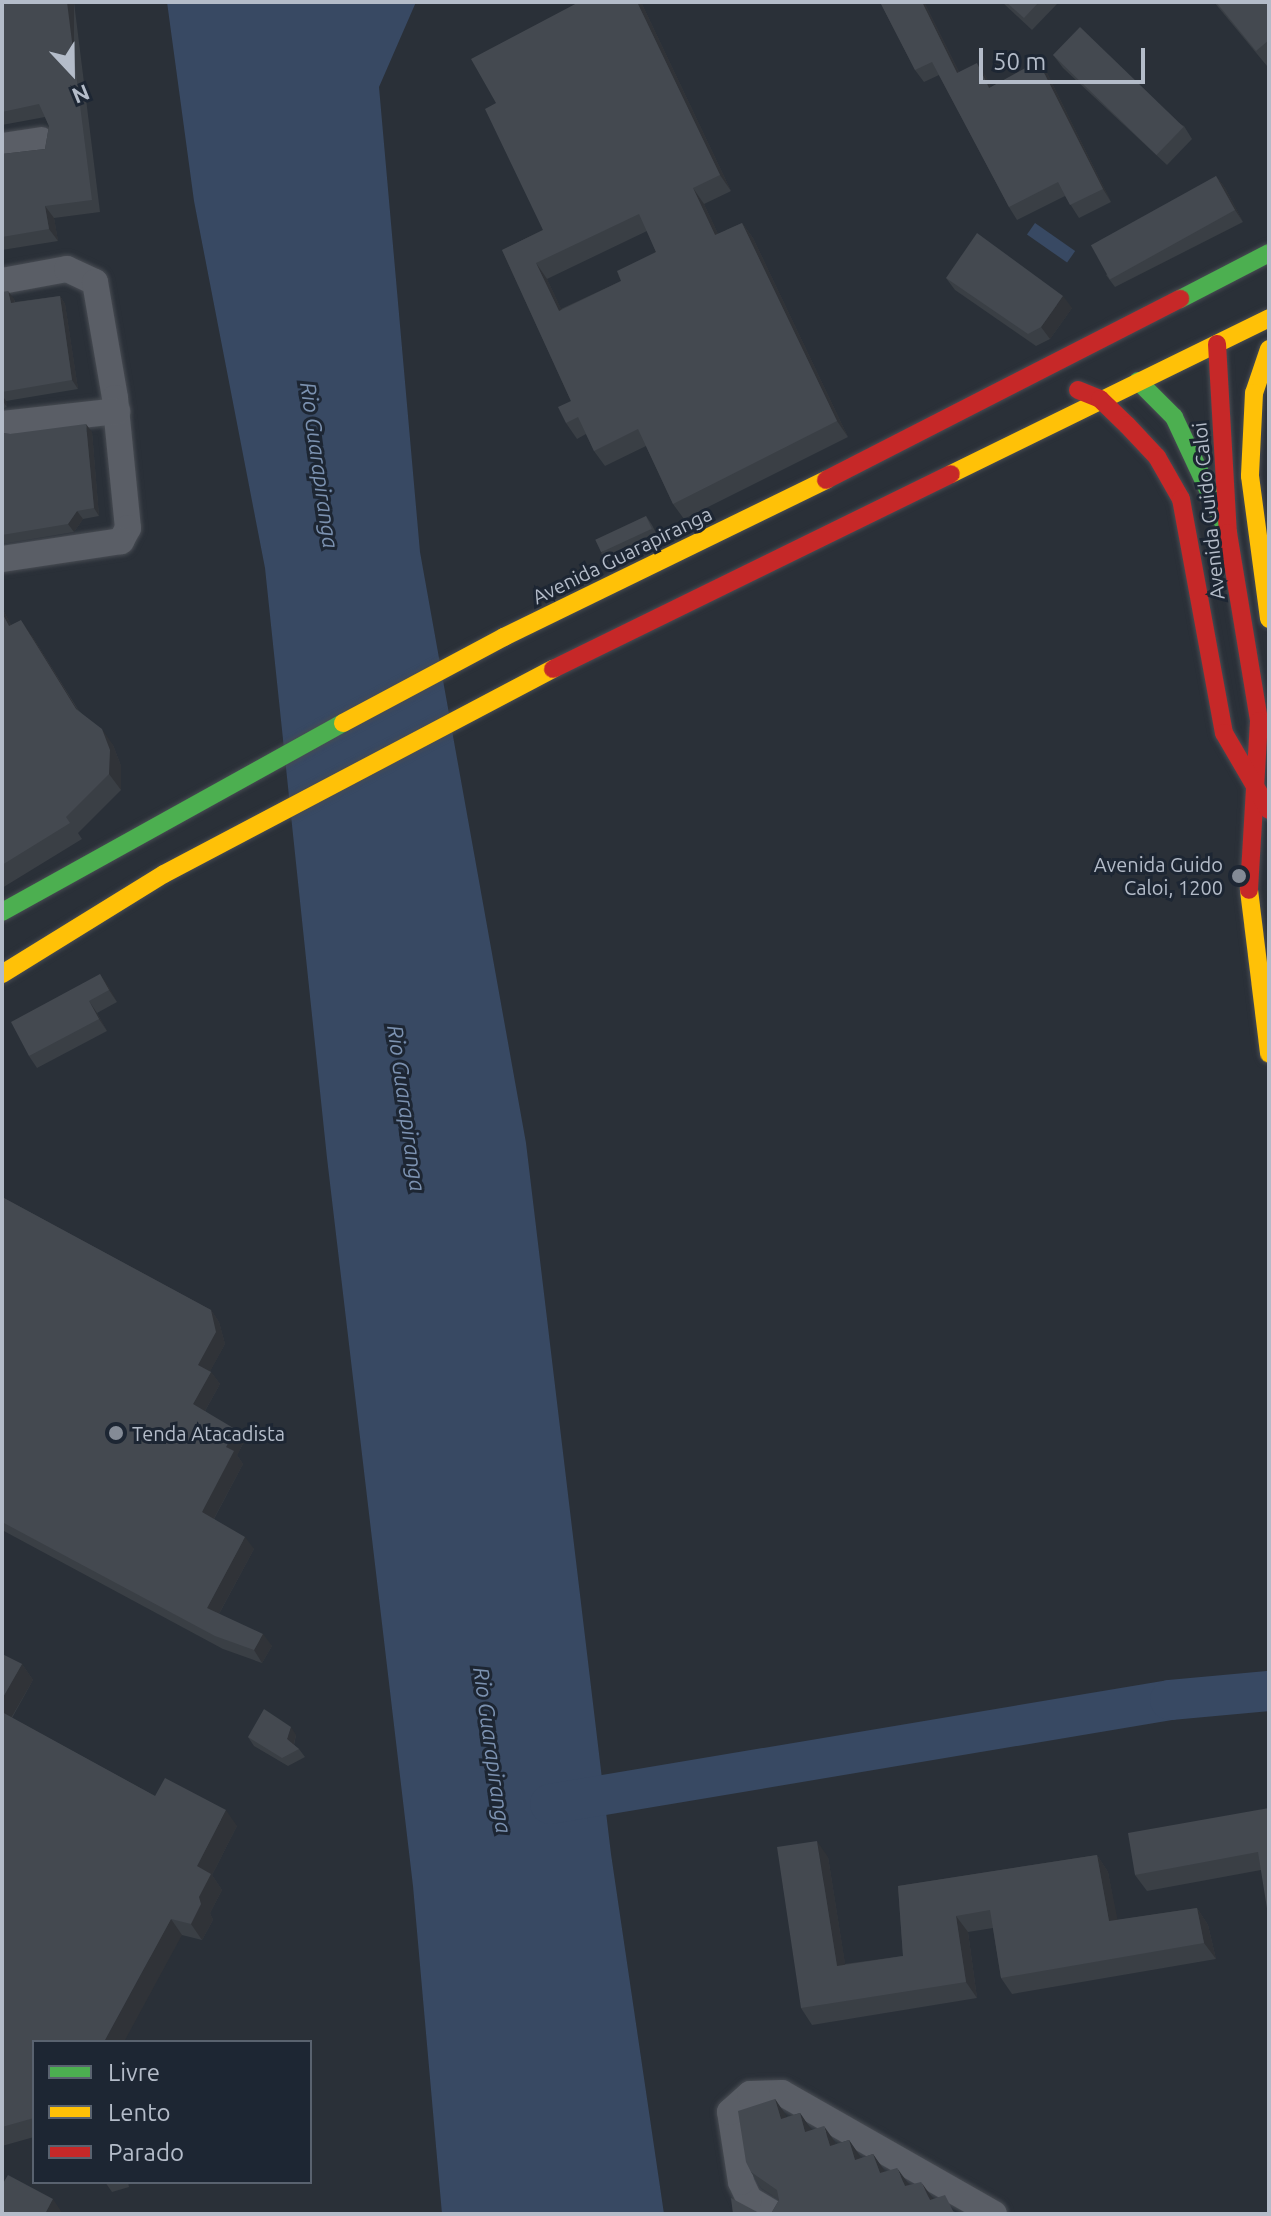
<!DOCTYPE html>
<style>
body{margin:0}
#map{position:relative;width:1271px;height:2216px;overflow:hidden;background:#2a3038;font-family:Ubuntu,sans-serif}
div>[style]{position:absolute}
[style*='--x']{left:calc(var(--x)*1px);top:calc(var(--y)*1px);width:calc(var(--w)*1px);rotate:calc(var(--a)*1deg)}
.water>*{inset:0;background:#384963;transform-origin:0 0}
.river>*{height:40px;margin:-20px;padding:0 20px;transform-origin:20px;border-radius:20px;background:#384963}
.roads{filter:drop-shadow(0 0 2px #484c53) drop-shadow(0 0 2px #484c53)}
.street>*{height:26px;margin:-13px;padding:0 13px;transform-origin:13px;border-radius:13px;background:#5a5e66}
.fast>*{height:18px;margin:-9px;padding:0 9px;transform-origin:9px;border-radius:9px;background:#4caf50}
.slow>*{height:18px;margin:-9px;padding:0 9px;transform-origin:9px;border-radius:9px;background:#ffc107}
.jam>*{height:18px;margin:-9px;padding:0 9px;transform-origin:9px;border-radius:9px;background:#c62828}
.wall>*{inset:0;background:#3a3f45}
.shaded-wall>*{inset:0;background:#303338;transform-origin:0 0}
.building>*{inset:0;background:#444950;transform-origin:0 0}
.dots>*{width:22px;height:22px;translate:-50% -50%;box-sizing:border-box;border:4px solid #1d2633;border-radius:50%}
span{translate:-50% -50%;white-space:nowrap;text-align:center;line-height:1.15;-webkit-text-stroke:6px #1d2633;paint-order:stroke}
.street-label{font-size:20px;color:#b4bcc9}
.poi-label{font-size:20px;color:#b4bcc9}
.right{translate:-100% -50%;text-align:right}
.left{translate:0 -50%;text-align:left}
.water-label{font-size:22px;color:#7c92b1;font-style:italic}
.frame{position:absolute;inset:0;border:4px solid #b4bcc9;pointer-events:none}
.legend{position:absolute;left:32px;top:2040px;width:280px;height:144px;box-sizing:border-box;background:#1d2633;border:2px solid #59626f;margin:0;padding:10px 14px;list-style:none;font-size:24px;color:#b4bcc9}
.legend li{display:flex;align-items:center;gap:16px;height:40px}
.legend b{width:40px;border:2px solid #59626f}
.north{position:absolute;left:32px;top:32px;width:80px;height:80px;-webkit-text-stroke:6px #1d2633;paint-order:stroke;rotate:158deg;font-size:22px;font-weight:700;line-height:32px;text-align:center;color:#b4bcc9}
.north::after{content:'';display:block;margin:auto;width:28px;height:36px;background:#b4bcc9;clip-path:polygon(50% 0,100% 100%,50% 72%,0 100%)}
.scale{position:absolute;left:979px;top:48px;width:166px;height:36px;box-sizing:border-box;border:4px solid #b4bcc9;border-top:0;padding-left:10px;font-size:24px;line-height:28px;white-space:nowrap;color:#b4bcc9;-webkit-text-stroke:6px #1d2633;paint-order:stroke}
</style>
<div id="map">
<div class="water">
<div style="clip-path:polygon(167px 2px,416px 2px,379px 87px,420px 552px,526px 1143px,611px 1854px,664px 2214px,442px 2214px,413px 1886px,327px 1158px,265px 568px,194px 201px)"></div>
<div style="left:1035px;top:223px;width:49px;height:14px;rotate:35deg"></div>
</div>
<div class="river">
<div style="--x:550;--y:1804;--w:629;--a:-9.52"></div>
<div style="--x:1170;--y:1700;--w:99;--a:-5.2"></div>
</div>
<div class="roads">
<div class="street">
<div style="--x:2;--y:146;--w:40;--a:-8.5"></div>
<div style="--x:2;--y:281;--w:66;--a:-10.5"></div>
<div style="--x:67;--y:269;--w:31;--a:25"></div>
<div style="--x:95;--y:282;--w:118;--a:80.2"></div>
<div style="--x:115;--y:398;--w:131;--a:84.3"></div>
<div style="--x:128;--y:528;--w:15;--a:118"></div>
<div style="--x:121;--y:541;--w:120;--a:171.4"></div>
<div style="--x:2;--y:424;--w:116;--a:-6.4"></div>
<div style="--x:774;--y:2214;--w:29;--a:-149"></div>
<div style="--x:749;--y:2199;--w:19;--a:-115"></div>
<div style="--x:741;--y:2182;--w:71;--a:-98.9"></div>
<div style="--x:730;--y:2112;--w:27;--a:-42"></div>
<div style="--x:750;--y:2094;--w:32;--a:-2"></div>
<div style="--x:782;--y:2093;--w:244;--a:29.7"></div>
</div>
<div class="fast">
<div style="--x:1180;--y:299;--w:100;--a:-27.3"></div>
<div style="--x:1138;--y:381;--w:51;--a:45"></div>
<div style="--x:1174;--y:417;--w:128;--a:65"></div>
<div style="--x:2;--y:912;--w:390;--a:-29"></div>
</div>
<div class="slow">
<div style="--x:1269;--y:349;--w:46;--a:108.8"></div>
<div style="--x:1254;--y:393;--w:83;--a:92.8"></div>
<div style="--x:1250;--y:476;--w:144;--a:82.4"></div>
<div style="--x:951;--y:474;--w:354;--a:-26.1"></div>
<div style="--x:343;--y:723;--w:183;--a:-28.1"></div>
<div style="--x:504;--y:637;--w:358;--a:-26"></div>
<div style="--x:1249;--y:890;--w:165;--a:83"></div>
<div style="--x:2;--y:974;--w:190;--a:-31.7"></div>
<div style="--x:164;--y:874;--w:440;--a:-27.8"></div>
</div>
<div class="jam">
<div style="--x:1217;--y:344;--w:189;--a:86.7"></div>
<div style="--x:1228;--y:533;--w:191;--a:80.6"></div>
<div style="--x:1259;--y:721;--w:169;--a:93.4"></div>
<div style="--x:1078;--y:390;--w:24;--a:22"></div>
<div style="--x:1100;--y:399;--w:37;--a:44"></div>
<div style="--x:1127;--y:425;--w:44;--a:46.8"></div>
<div style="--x:1157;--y:457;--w:48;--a:60.3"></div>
<div style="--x:1181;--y:499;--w:238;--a:79.6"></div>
<div style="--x:1224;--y:733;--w:89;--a:59.7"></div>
<div style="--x:826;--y:480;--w:398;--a:-27.1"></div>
<div style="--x:553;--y:669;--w:443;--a:-26.1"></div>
</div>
</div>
<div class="wall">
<div style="clip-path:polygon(2px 2px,74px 2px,100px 212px,54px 218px,58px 241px,2px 250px,2px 154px,45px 149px,49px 126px,45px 117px,2px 125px)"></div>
<div style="clip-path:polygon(evenodd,641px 2px,731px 191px,704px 204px,718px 234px,742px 223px,753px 238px,848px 437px,684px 519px,673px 504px,646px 446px,605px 466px,594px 451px,586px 434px,577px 439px,566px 423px,571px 401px,502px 250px,543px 230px,496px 103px,641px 2px,647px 231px,656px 252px,621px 281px,561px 309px,547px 279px,647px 231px)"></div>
<div style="clip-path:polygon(880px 2px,924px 2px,959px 72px,985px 75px,991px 87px,1047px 73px,1111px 202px,1079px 218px,1065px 196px,1017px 220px,1009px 207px,939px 75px,924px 82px,915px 70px)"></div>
<div style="clip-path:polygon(1002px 2px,1056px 2px,1057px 4px,1032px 30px)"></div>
<div style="clip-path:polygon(1214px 2px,1269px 2px,1269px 65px,1267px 66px)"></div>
<div style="clip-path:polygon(1054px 56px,1184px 126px,1192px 139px,1167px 165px,1063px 68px)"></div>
<div style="clip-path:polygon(1216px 176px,1225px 188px,1243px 222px,1115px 287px,1106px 275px)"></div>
<div style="clip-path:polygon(946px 278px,1072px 308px,1050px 339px,1036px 346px,955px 290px)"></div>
<div style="clip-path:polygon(2px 292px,14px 299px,15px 302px,60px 296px,65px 304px,78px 389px,6px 401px,7px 407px,2px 409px)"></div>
<div style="clip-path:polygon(92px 432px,99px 516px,83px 519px,74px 532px,2px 544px,2px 433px,10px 434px)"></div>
<div style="clip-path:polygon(646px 516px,652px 525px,658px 537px,607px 562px,601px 553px)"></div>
<div style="clip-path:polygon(2px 608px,11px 625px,32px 636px,79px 711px,113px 745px,121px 766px,121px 790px,78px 833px,82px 839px,2px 888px)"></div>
<div style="clip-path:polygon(100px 974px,117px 1002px,97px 1013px,107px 1031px,37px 1068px,29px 1056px)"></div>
<div style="clip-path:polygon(2px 1197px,211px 1310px,219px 1322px,225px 1344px,210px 1371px,220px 1384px,205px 1411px,244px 1442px,237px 1455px,243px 1464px,214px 1519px,254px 1549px,219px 1614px,272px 1646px,262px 1663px,223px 1649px,2px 1530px)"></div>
<div style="clip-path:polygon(2px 1654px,22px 1664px,33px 1680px,12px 1718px,155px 1796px,237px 1826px,212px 1875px,222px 1890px,210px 1913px,213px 1920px,202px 1940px,182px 1935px,34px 2042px,34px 2137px,2px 2146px)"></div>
<div style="clip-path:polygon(296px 1735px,294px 1745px,299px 1749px,305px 1757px,288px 1766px,254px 1746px,248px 1737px)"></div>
<div style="clip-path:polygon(1269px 1808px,1261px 1870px,1147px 1891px,1135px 1875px)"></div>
<div style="clip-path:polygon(1097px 1855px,1108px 1872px,1117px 1920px,1197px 1908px,1208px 1925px,1216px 1959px,1012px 1994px,1001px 1978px,993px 1928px,968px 1932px,977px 1998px,812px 2025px,801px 2008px,828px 1857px,845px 1964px,903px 1956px,898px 1886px)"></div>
<div style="clip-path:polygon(775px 2099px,786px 2117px,800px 2113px,811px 2130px,835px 2142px,836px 2144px,849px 2140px,861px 2158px,873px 2154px,885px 2172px,957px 2213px,974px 2212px,976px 2214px,763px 2214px,772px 2212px,779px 2200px,761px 2188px,751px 2172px)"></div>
<div style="clip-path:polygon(105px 2182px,128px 2182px,129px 2187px,112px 2192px)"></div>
</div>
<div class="shaded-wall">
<div style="left:67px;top:2px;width:7px;height:200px"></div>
<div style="clip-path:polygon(637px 2px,641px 2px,731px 191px,720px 175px)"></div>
<div style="clip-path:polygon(922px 2px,924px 2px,966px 86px,957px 73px)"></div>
<div style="clip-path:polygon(1038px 61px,1047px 73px,1111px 202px,1103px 189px)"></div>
<div style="clip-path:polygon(977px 63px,985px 75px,998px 100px,989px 88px)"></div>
<div style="clip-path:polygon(1216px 176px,1225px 188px,1243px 222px,1235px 210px)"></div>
<div style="clip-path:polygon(693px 188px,704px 204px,726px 251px,715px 235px)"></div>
<div style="clip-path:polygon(45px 206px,54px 218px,58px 241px,49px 229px)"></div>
<div style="clip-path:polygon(742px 223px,753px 238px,848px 437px,837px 421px)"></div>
<div style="clip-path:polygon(536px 263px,547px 279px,569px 326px,559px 311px)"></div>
<div style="clip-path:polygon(8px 291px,14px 299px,16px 311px,11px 303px)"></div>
<div style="clip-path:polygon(60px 296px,65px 304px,78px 389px,72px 380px)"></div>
<div style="clip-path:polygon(1063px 296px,1072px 308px,1050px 339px,1041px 327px)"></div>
<div style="clip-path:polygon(2px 395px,6px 401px,7px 407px,2px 400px)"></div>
<div style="clip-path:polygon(86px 424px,92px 432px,99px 516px,94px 508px)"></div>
<div style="clip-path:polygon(77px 511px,83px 519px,74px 532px,68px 524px)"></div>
<div style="clip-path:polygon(2px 608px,20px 642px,9px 626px,2px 613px)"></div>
<div style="clip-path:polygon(21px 620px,32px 636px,87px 725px,76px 709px)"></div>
<div style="clip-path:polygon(102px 729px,113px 745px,121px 766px,121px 790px,109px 774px)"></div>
<div style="clip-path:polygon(100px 974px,109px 987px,117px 1002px,109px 990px)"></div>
<div style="clip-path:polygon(89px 1001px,97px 1013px,107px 1031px,99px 1019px)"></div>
<div style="clip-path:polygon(211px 1310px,219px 1322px,225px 1344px,207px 1377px,198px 1365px)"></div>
<div style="clip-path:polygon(211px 1372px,220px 1384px,202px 1416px,193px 1404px)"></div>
<div style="clip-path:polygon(235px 1429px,244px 1442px,237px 1455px,243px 1464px,211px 1524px,202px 1512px,226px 1447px)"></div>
<div style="clip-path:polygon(245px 1537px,254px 1549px,215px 1621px,207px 1608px)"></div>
<div style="clip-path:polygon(263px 1634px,272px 1646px,262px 1663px,254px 1650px)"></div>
<div style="clip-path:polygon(22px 1664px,33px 1680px,7px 1725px,2px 1717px,2px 1699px)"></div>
<div style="clip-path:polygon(291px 1727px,296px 1735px,293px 1747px,287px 1739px)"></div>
<div style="clip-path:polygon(226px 1810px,237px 1826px,212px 1875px,222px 1890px,210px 1913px,213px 1920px,202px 1940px,191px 1924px,197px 1866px)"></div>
<div style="clip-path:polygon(817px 1841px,828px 1857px,848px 1982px,837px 1966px)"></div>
<div style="clip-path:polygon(1097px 1855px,1108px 1872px,1121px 1937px,1109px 1921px)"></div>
<div style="clip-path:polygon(1197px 1908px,1208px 1925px,1216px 1959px,1204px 1943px)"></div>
<div style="clip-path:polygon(956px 1916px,968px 1932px,977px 1998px,966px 1982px)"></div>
<div style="clip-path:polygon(171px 1919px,182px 1935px,124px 2042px,104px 2042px)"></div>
<div style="clip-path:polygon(775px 2099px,786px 2115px,792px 2134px,781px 2119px)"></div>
<div style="clip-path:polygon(800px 2113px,811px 2129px,816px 2147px,805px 2132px)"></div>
<div style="clip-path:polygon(824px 2126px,835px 2142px,841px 2161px,830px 2146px)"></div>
<div style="clip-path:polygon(849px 2140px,860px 2156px,866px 2175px,855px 2160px)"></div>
<div style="clip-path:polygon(873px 2154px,884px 2170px,891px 2188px,880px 2173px)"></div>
<div style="clip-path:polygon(897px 2168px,908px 2183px,916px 2202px,905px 2186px)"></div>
<div style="clip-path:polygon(921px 2182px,932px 2197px,940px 2214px,930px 2200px)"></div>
<div style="clip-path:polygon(53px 2199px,63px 2214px,45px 2214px)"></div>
</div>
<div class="building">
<div style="clip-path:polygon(2px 2px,67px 2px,92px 200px,45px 206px,49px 229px,2px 237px,2px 154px,45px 149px,49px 126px,39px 104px,2px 112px)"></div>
<div style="clip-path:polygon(evenodd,579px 2px,637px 2px,720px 175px,693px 188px,715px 235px,742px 223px,837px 421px,673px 504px,638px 429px,594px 451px,578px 417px,566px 423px,558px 407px,571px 401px,502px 250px,543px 230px,485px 109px,496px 103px,471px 59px,579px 2px,639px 214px,656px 252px,617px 271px,621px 281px,559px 311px,536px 263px,639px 214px)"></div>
<div style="clip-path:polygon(880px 2px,922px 2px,957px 73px,977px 63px,989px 88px,1038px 61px,1103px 189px,1070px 205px,1058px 182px,1009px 207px,932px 62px,915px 70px)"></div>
<div style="clip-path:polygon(1006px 2px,1039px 2px,1024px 18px)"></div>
<div style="clip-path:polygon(1216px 2px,1269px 2px,1269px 40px,1256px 51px)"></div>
<div style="left:1080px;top:27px;width:144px;height:39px;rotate:44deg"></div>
<div style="left:1216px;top:176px;width:39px;height:143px;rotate:61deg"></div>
<div style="clip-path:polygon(977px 233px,1063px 296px,1041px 327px,1028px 334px,946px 278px)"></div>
<div style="clip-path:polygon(8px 291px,11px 303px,60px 296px,72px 380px,2px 392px,2px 292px)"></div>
<div style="clip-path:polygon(86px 424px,94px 508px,77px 511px,68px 524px,2px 535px,2px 433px,10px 434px)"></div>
<div style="left:646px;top:516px;width:14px;height:56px;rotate:65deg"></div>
<div style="clip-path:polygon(2px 613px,9px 626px,21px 620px,76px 709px,102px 729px,110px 750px,109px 774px,66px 817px,70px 823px,2px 865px)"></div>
<div style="clip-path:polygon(100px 974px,109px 990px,89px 1001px,99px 1019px,29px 1056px,11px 1022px)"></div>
<div style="clip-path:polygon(2px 1197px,211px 1310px,216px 1332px,198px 1365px,211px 1372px,193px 1404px,235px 1429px,226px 1447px,234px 1451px,202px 1512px,245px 1537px,207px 1608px,263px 1634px,254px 1650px,215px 1636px,2px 1522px)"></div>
<div style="clip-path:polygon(2px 1654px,22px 1664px,2px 1699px)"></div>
<div style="clip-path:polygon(264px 1709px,291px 1727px,287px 1739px,299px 1749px,282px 1758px,248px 1737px)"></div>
<div style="clip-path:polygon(2px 1712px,155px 1796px,165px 1778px,226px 1810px,197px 1866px,211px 1874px,199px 1897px,201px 1904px,191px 1924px,171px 1919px,104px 2042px,34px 2042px,34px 2118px,2px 2127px)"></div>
<div style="clip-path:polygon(1269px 1808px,1269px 1921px,1258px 1852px,1135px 1875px,1128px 1833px)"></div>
<div style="clip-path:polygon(817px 1841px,837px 1966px,903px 1956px,898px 1886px,1097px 1855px,1109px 1921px,1197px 1908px,1204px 1943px,1001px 1978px,990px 1910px,956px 1916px,966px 1982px,801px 2008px,777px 1847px)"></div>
<div style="clip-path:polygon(775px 2099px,781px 2119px,800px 2113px,805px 2132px,824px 2126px,830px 2146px,849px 2140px,855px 2160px,873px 2154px,880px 2173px,897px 2168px,905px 2186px,921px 2182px,930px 2200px,945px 2195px,954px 2213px,974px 2212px,975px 2214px,763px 2214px,772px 2212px,779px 2200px,777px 2190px,751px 2172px,746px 2162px,738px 2111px)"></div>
<div style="clip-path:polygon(8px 2175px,53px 2199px,45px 2214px,2px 2214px,2px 2185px)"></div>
<div style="clip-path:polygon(731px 2198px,761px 2214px,733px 2214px)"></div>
</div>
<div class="dots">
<div style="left:1239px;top:876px;background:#848b96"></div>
<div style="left:116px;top:1433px;background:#848b96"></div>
</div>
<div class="street-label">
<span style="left:1208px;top:511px;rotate:-96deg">Avenida Guido Caloi</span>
<span style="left:622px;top:555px;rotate:-26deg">Avenida Guarapiranga</span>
</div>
<div class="poi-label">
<span class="right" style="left:1223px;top:876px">Avenida Guido<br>Caloi, 1200</span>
<span class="left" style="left:132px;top:1433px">Tenda Atacadista</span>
</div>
<div class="water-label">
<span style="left:320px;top:465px;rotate:82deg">Rio Guarapiranga</span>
<span style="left:407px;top:1108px;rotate:82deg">Rio Guarapiranga</span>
<span style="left:493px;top:1750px;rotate:82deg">Rio Guarapiranga</span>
</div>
<div class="frame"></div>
<ul class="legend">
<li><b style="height:10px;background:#4caf50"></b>Livre</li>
<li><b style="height:10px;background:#ffc107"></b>Lento</li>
<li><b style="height:10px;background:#c62828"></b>Parado</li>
</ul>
<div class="north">N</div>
<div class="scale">50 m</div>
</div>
